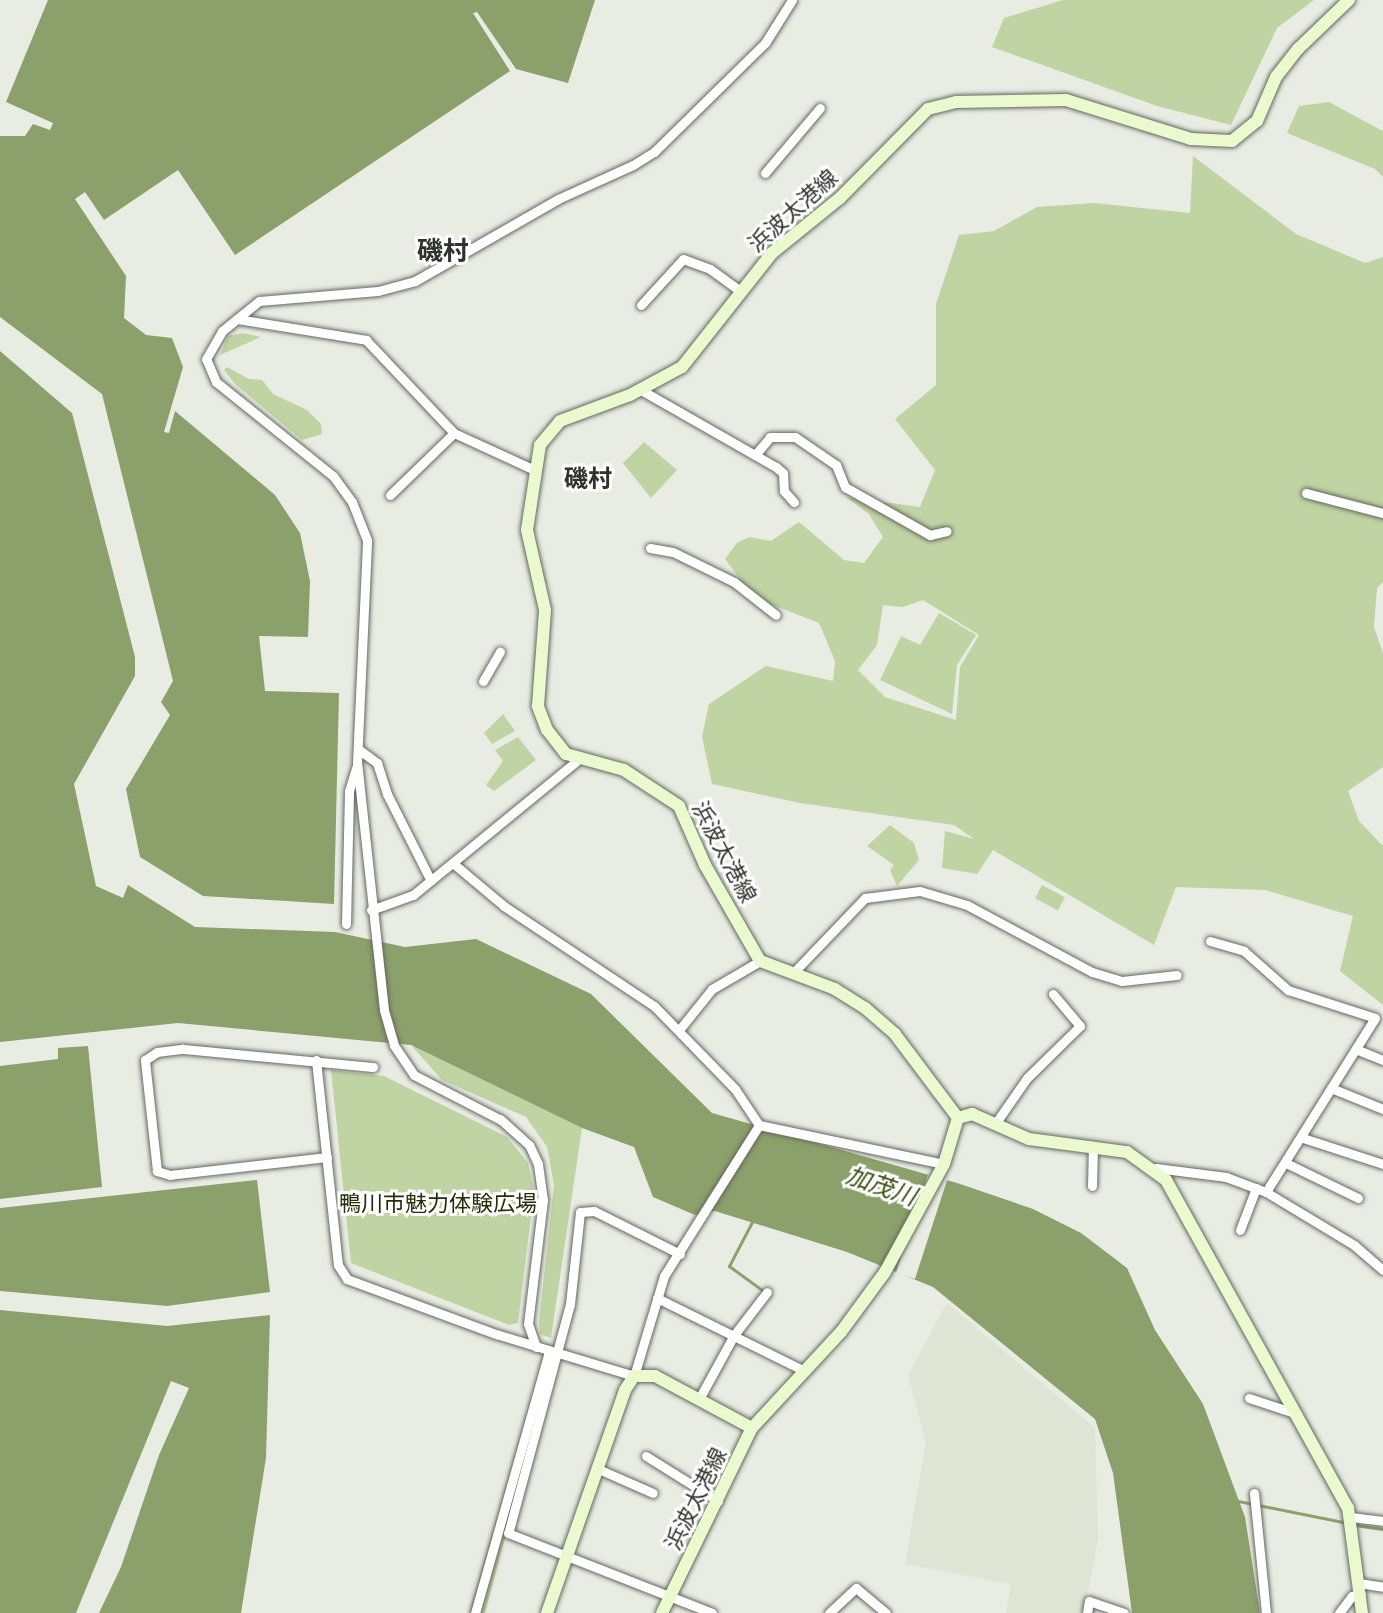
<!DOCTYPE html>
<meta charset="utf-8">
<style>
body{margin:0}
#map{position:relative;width:1383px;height:1613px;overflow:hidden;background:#e8ece3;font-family:"Fira Sans","Noto Sans JP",sans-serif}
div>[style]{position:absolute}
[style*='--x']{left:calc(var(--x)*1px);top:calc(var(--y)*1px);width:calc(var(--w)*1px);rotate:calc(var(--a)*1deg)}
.built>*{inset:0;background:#dee5d4}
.green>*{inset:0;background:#c0d3a3;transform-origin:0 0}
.water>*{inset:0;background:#8ca06b}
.pier>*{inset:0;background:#e8ece3;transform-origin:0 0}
.stream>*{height:3px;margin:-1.5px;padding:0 1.5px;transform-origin:1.5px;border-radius:1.5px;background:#8ca06b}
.roads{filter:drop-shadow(0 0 2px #64685f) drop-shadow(0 0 2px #64685f)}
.street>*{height:9px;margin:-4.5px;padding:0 4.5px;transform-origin:4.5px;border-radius:4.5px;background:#fff}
.secondary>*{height:12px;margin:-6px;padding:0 6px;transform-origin:6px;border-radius:6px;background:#ebf9cf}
span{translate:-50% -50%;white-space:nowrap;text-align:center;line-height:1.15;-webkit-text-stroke:6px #fff;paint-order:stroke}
.street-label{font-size:22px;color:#30322e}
.park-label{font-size:22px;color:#233007}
.neighbourhood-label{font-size:24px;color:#30322e;font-weight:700}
.water-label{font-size:24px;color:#3a4d12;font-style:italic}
.quarter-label{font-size:26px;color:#30322e;font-weight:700}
</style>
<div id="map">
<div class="built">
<div style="clip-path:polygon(947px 1303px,1095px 1428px,1098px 1539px,1084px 1613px,1006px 1613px,1011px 1584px,905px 1564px,926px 1442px,908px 1375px)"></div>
</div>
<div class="green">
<div style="clip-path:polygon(1063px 0,1314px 0,1277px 28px,1231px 125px,1157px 106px,992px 47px,1004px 18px)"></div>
<div style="clip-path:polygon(1329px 102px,1383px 131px,1383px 177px,1375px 169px,1287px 133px,1299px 106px)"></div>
<div style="clip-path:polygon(evenodd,1193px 156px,1296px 234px,1365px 263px,1383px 257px,1383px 582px,1377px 588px,1374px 627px,1383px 653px,1383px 767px,1348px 791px,1359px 821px,1383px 846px,1383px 1005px,1340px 971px,1353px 916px,1265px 890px,1176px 887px,1154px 945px,993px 850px,977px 874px,942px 868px,945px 831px,974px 839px,954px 825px,800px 803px,712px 784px,702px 737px,709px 704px,766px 666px,833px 681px,835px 661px,819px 623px,770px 604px,746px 587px,725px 559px,737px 543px,749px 537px,771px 541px,799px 522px,844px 560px,864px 563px,883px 537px,869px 514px,846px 497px,920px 507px,935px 470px,895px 419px,936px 385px,936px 304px,959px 235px,994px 231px,1037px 207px,1094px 203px,1190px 213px,1193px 156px,923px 600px,979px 635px,960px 667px,956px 720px,885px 697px,858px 670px,877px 645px,883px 605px,903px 607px,923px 600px)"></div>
<div style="clip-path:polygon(243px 333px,261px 337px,220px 355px,228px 336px)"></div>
<div style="clip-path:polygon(227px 367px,249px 379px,262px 380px,273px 394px,307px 410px,321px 424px,322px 434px,302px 440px,235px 384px,224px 370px)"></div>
<div style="clip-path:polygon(644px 442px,677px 470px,651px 498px,623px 463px)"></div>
<div style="clip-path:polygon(939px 613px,976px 635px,957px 665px,952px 714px,880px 680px,901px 636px,920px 645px)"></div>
<div style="clip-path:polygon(503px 714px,515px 731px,492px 744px,484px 733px)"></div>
<div style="clip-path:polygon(518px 737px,536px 760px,494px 791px,486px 785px,503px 761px,495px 750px)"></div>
<div style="clip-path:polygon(890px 825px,914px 843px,919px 860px,897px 886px,890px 870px,894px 865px,867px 846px)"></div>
<div style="left:1042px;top:885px;width:26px;height:15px;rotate:28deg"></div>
<div style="clip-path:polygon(411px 1045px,582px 1128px,551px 1338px,540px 1334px,539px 1321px,554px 1185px,547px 1147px,526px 1117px,442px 1080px)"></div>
<div style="clip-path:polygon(331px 1070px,384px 1076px,507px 1137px,528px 1163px,534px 1191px,518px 1323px,509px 1325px,351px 1263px)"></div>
<div style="clip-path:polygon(543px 1357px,552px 1362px,485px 1613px,469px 1613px)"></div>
</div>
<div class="water">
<div style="clip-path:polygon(48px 0,595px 0,568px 83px,516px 69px,477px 12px,473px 13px,510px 71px,235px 255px,178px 170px,104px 220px,85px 192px,75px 199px,126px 276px,124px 318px,146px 335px,172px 338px,183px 367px,164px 432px,169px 433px,175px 411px,275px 495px,300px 533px,310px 581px,308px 637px,259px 636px,265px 691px,339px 693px,334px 904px,203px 896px,140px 857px,126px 789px,170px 715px,161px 702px,173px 681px,102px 394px,0 317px,0 136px,25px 136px,33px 124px,50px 130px,53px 123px,6px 102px)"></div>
<div style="clip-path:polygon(0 351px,72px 413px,135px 657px,135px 676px,74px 784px,96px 886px,123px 898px,128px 885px,195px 927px,335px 932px,405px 947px,476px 939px,591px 994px,712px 1113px,957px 1183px,1033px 1209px,1081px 1233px,1127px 1268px,1155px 1330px,1203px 1404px,1245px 1517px,1260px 1613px,1132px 1613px,1113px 1473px,1095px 1419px,933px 1287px,847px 1252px,715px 1211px,695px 1215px,653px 1197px,634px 1147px,582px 1128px,411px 1045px,178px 1023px,0 1042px)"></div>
<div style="clip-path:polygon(88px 1046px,102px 1187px,0 1199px,0 1066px,58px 1059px,58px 1048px)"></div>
<div style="clip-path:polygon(257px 1180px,270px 1292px,167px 1306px,0 1291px,0 1208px)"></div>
<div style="clip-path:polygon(0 1310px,167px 1326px,270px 1315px,266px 1458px,241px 1613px,0 1613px)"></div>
</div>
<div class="pier">
<div style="left:929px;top:1171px;width:20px;height:107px;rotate:18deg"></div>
<div style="clip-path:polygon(171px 1381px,189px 1388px,159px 1455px,121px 1567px,99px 1613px,76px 1613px)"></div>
</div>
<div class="stream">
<div style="--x:753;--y:1220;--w:52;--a:117.6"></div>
<div style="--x:729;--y:1266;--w:41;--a:36"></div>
<div style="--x:1238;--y:1501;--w:112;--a:11.3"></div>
<div style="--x:1355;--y:1525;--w:28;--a:8"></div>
</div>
<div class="roads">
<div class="street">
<div style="--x:765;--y:173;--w:85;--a:-49.8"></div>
<div style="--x:641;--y:305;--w:62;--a:-47.6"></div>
<div style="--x:683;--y:259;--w:29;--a:20"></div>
<div style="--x:710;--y:269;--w:37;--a:36"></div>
<div style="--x:237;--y:319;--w:131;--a:9.2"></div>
<div style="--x:366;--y:340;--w:128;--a:46.6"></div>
<div style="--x:454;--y:433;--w:89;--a:24.6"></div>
<div style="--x:641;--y:390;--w:155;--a:29.7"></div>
<div style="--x:776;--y:467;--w:9;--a:41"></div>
<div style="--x:783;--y:473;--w:18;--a:87"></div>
<div style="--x:784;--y:491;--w:15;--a:48"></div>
<div style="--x:755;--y:455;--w:23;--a:-50"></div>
<div style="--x:770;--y:437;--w:25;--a:0"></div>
<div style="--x:795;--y:437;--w:50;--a:34.3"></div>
<div style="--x:836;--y:465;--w:24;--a:68"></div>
<div style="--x:845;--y:487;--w:98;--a:29.5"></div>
<div style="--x:930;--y:535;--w:17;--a:-13"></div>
<div style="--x:1306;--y:493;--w:80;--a:14.6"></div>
<div style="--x:390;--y:495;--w:89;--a:-44.1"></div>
<div style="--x:650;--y:548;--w:23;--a:10"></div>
<div style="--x:673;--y:552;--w:68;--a:26.2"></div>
<div style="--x:734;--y:582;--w:53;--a:38.2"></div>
<div style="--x:483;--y:681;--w:34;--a:-60"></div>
<div style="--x:358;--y:749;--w:24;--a:36"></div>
<div style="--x:377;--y:763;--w:33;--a:72"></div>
<div style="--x:387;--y:794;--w:97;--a:63.2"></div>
<div style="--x:371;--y:910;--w:45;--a:-19.7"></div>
<div style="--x:413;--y:895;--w:215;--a:-39.3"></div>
<div style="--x:346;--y:924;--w:133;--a:-88.7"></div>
<div style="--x:349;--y:791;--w:24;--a:-73"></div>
<div style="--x:1210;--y:941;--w:35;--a:16"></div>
<div style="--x:1244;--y:951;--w:59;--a:41.6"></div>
<div style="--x:1288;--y:990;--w:91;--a:17.8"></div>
<div style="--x:1375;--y:1018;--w:205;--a:122.1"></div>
<div style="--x:794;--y:972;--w:103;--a:-46.2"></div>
<div style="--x:865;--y:898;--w:55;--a:-7.3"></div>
<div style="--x:920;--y:891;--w:49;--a:16.6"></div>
<div style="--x:967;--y:905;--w:142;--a:28.2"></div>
<div style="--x:1092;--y:972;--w:31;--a:17"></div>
<div style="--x:1122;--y:981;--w:55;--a:-6.2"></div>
<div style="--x:679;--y:1030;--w:53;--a:-51.2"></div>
<div style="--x:712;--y:989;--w:56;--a:-30.3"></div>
<div style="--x:1358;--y:1050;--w:27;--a:22"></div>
<div style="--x:316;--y:1060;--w:206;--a:83.9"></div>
<div style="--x:338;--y:1265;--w:17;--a:57"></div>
<div style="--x:347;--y:1279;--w:159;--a:20.3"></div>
<div style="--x:496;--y:1334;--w:144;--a:16.9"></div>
<div style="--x:634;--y:1376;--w:104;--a:-73.3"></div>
<div style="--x:664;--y:1276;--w:178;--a:-57.8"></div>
<div style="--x:759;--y:1125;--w:43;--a:-123.7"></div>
<div style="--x:735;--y:1089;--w:116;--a:-134.3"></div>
<div style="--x:654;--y:1006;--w:180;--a:-146.3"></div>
<div style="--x:504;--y:906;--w:65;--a:-140"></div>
<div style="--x:1331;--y:1088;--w:56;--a:22"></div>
<div style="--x:995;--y:1124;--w:56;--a:-55.2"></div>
<div style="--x:1027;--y:1078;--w:74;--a:-44.5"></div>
<div style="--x:1080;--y:1026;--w:42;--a:-130.2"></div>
<div style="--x:759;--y:1125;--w:189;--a:11.9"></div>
<div style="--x:1303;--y:1138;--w:84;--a:18"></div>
<div style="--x:327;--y:1157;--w:158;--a:173.5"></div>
<div style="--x:170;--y:1175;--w:14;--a:-163"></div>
<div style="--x:157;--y:1171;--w:112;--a:-96.2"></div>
<div style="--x:145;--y:1060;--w:14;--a:-34"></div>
<div style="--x:157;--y:1052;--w:26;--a:-7"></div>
<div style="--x:183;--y:1049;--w:191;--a:5.4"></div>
<div style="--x:1286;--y:1163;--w:80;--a:25.9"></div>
<div style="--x:1156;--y:1168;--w:71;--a:7.3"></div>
<div style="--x:1226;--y:1177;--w:43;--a:20.6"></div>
<div style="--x:1266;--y:1192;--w:103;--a:31.1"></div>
<div style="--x:1354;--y:1245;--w:38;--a:41"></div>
<div style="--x:1092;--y:1186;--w:40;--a:-88.6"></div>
<div style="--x:1240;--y:1230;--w:45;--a:-69.1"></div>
<div style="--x:680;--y:1254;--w:96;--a:-153.4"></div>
<div style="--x:594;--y:1211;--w:14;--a:176"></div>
<div style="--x:580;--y:1212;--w:93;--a:96.2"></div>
<div style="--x:570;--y:1304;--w:237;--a:105.1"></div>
<div style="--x:508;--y:1533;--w:219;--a:21.4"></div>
<div style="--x:657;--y:1298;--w:163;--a:26.3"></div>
<div style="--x:536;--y:1347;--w:24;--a:-109"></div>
<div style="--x:528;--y:1324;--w:125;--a:-83.1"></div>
<div style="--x:543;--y:1200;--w:36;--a:-98"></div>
<div style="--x:538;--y:1164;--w:21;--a:-115"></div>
<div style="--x:529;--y:1145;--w:38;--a:-138"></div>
<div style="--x:501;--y:1120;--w:98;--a:-152.7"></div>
<div style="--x:414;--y:1075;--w:36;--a:-124"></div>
<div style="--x:394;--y:1045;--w:36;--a:-106"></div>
<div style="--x:384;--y:1010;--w:248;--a:-96.2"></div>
<div style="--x:357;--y:763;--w:223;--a:-87.4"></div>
<div style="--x:367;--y:540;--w:41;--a:-111.5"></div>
<div style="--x:352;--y:502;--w:32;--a:-126"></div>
<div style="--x:333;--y:476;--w:150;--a:-141.2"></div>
<div style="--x:216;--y:382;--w:25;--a:-113"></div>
<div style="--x:206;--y:359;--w:32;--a:-60"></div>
<div style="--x:222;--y:331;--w:48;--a:-39"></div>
<div style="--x:259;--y:301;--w:119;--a:-4.8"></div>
<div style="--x:378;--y:291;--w:38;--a:-15"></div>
<div style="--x:415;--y:281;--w:165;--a:-29.8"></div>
<div style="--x:558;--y:199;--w:82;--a:-24.4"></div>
<div style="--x:633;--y:165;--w:25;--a:-32"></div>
<div style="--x:654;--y:152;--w:156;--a:-44.5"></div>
<div style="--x:765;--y:43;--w:51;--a:-57.9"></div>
<div style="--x:1249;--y:1398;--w:51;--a:18.4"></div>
<div style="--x:699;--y:1399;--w:73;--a:-61.3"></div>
<div style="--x:734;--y:1335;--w:54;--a:-52.5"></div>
<div style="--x:646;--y:1456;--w:85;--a:32"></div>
<div style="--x:596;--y:1468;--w:62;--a:23.7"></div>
<div style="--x:1254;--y:1493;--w:121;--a:84.3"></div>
<div style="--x:1351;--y:1517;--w:32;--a:7"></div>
<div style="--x:1359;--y:1583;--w:24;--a:9"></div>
<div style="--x:475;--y:1613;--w:272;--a:-74.2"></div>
<div style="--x:829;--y:1613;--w:37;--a:-43"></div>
<div style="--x:856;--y:1588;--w:39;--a:40"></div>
<div style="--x:1087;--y:1613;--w:12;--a:-81"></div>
<div style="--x:1089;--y:1601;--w:37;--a:19"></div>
<div style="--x:1339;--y:1613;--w:21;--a:-53"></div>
<div style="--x:1352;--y:1596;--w:9;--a:-13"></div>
</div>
<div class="secondary">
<div style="--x:958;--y:1118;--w:15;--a:-16"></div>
<div style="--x:972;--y:1114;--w:62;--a:23.7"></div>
<div style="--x:1029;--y:1139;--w:99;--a:7.6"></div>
<div style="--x:1127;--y:1152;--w:48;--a:35.7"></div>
<div style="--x:1166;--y:1180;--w:375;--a:61"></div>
<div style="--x:1348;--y:1508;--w:106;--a:82.4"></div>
<div style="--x:547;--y:1613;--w:236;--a:-70.7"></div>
<div style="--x:625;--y:1390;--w:17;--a:-57"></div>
<div style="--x:634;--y:1376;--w:21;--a:0"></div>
<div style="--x:655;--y:1376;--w:110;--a:28.2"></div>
<div style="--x:662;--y:1613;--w:206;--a:-64.1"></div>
<div style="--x:752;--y:1428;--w:131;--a:-47.2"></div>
<div style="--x:841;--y:1332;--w:74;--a:-53.7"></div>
<div style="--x:885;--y:1272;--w:123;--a:-61.4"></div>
<div style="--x:944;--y:1164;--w:48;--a:-73.1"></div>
<div style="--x:958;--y:1118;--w:105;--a:-126.9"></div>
<div style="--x:895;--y:1034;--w:40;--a:-139"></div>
<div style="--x:865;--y:1008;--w:36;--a:-148"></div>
<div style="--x:835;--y:989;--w:80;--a:-159.5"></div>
<div style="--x:760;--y:961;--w:111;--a:-119.8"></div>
<div style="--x:705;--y:865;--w:64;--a:-113.8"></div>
<div style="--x:679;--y:806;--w:66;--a:-146.8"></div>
<div style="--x:624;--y:770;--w:60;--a:-164.6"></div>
<div style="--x:566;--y:754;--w:31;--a:-128"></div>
<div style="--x:547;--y:730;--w:26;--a:-111"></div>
<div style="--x:538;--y:706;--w:96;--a:-85.8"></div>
<div style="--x:545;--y:610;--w:82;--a:-102.7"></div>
<div style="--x:527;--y:530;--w:86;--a:-81.3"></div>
<div style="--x:540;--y:445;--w:31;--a:-50"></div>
<div style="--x:560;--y:421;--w:75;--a:-20.4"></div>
<div style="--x:630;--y:395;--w:59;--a:-28.3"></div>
<div style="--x:682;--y:367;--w:145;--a:-51.7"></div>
<div style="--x:772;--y:253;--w:87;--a:-39"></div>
<div style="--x:840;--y:198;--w:125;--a:-45.3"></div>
<div style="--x:928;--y:109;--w:29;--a:-14"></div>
<div style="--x:956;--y:102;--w:110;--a:-1"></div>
<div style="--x:1066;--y:100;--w:131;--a:17.3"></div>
<div style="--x:1191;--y:139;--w:41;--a:2.8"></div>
<div style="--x:1232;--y:141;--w:32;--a:-39"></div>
<div style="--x:1257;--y:121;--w:48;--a:-66.6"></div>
<div style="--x:1276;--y:77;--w:36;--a:-52"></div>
<div style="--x:1298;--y:49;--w:71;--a:-43.9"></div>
</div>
</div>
<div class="street-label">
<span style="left:793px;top:211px;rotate:-42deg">浜波太港線</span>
<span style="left:724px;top:852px;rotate:62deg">浜波太港線</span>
<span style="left:696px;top:1499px;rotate:-64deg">浜波太港線</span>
</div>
<div class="park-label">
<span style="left:438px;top:1204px">鴨川市魅力体験広場</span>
</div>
<div class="neighbourhood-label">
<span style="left:588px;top:480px">磯村</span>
</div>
<div class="water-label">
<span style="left:881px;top:1187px;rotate:19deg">加茂川</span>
</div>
<div class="quarter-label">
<span style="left:443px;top:252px">磯村</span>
</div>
</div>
